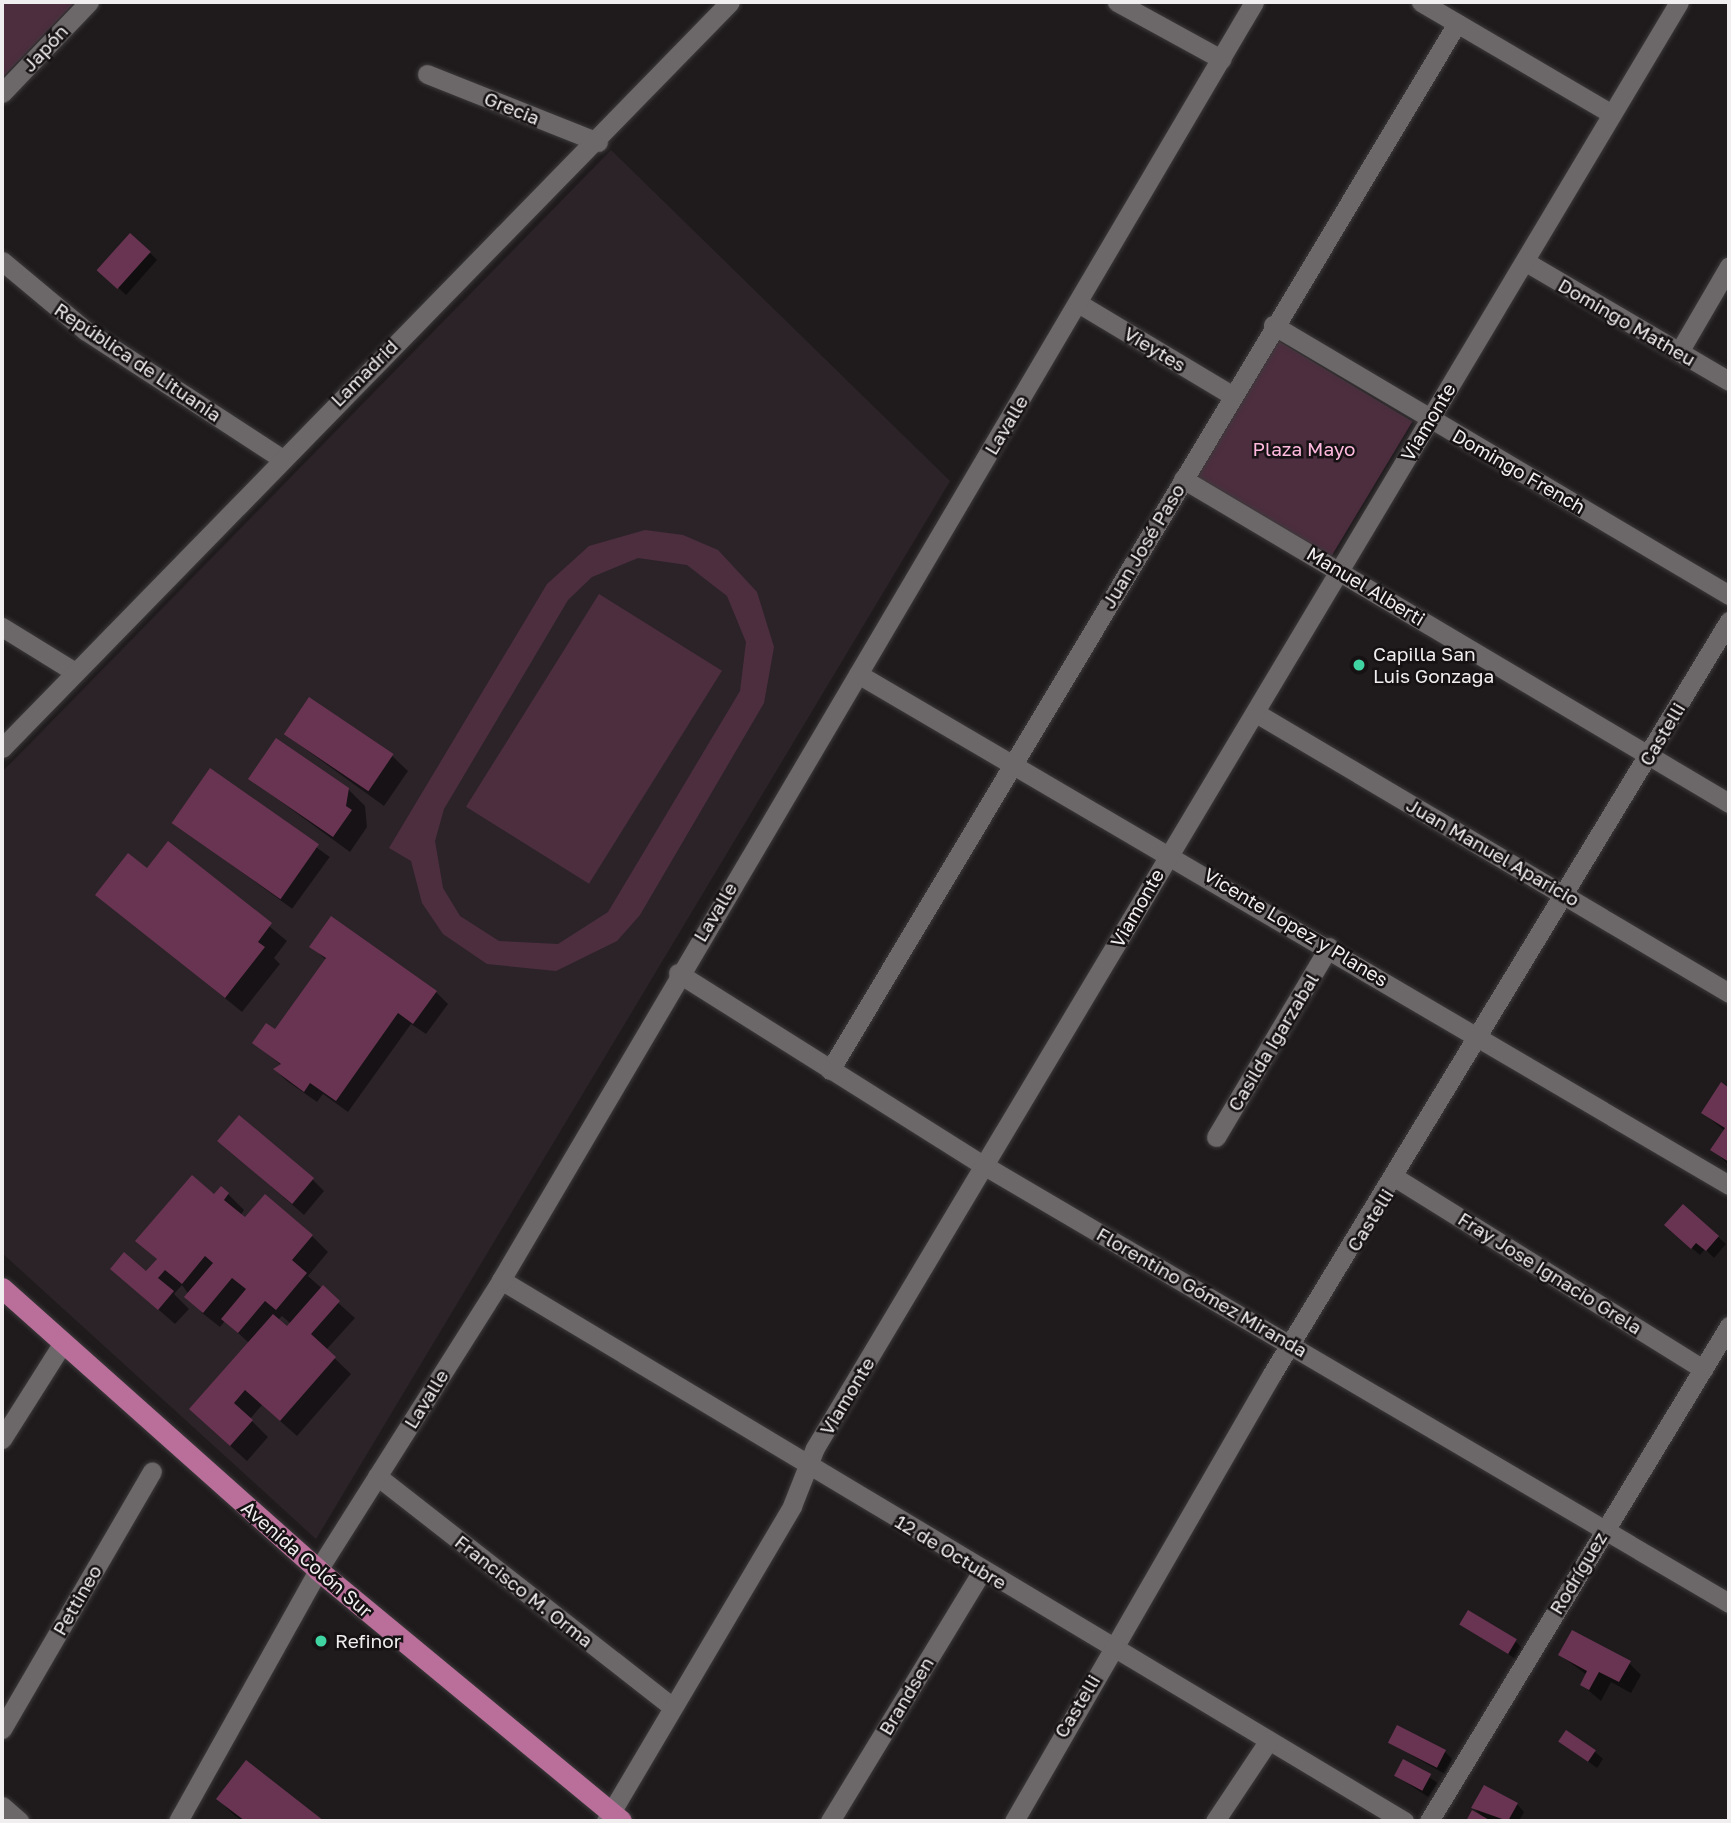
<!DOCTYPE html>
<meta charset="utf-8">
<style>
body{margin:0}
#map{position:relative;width:1731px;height:1823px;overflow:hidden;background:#1f1b1d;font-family:"Golos Text",sans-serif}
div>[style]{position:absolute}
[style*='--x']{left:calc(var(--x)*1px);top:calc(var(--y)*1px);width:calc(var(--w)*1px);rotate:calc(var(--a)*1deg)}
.built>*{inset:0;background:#2c2328}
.green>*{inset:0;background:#4d2e3f;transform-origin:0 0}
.shadow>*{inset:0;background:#0007;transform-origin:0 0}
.building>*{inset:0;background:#693452;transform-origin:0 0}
.roads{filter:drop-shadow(0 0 2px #3c393a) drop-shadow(0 0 2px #3c393a)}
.minor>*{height:19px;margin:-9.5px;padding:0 9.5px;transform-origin:9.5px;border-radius:9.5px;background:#6c6769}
.major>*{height:21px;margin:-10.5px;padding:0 10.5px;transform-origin:10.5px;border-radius:10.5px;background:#b96f9a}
.dots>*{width:19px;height:19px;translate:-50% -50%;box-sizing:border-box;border:4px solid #161214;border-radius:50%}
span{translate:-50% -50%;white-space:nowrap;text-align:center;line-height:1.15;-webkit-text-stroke:5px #161214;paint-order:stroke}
.street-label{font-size:19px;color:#f1eef0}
.park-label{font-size:19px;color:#ffb9de}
.poi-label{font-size:19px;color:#f1eef0}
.left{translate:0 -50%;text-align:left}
.frame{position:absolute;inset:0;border:4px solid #f1eef0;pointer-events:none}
</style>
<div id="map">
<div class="built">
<div style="clip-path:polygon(611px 150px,950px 481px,316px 1539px,2px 1253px,2px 772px)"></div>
</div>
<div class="green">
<div style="clip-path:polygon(2px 2px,75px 2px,2px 78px)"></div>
<div style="left:1277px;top:340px;width:158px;height:158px;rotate:31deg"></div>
<div style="clip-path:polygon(evenodd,645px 530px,683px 535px,718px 550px,757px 592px,774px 647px,764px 703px,640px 915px,617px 941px,556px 971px,487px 964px,443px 934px,422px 903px,411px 861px,389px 848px,547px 584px,589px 546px,645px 530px,638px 558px,687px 565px,727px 596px,746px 642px,740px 691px,608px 912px,558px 944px,499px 941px,460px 916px,443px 888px,435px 841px,444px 809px,568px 600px,592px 577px,638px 558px)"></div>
<div style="left:599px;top:594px;width:145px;height:251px;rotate:32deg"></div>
</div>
<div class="shadow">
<div style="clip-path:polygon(150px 253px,157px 260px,126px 295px,107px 277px)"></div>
<div style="clip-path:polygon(286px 735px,391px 755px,408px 771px,384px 806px)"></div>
<div style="left:210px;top:770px;width:148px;height:64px;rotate:36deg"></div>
<div style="clip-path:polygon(250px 779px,348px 789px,365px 806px,367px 827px,350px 852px)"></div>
<div style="clip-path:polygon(169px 844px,287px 941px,274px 958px,280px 964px,242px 1012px,98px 895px,147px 871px)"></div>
<div style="clip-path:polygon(312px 947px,436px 992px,448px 1004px,426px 1034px,411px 1024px,348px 1112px,323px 1094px,317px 1102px,287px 1081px,275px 1070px,281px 1065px,254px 1043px,276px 1032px,326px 960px)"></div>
<div style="clip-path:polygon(1721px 1085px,1729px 1090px,1729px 1165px,1713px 1150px,1725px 1131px,1703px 1113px)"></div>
<div style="clip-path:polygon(219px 1141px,312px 1179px,324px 1191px,304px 1215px)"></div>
<div style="clip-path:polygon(evenodd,228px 1194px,244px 1210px,240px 1216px,312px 1236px,328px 1252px,308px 1276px,355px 1318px,326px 1350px,351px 1374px,297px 1436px,262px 1405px,250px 1419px,268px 1437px,247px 1461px,207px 1425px,249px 1343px,225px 1321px,220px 1327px,202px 1313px,182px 1285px,174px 1294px,189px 1309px,175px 1324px,112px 1269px,146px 1274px,158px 1260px,138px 1241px,228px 1194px,282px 1316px,291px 1324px,287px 1328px,278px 1320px,282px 1316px)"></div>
<div style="clip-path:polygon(1683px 1206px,1726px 1244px,1714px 1258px,1705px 1249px,1700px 1255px,1674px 1233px)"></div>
<div style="clip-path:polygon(1462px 1623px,1516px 1642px,1523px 1649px,1517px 1660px)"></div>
<div style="clip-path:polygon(1560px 1655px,1629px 1663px,1641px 1675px,1631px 1693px,1611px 1682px,1601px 1701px,1582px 1685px,1587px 1675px)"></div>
<div style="clip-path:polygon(1561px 1741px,1595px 1752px,1603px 1759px,1597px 1768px)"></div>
<div style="clip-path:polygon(1390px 1743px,1445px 1752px,1452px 1759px,1445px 1774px)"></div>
<div style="left:1404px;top:1761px;width:40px;height:17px;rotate:33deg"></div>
<div style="clip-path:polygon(246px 1763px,321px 1821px,243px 1821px,234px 1815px,218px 1799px)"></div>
<div style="clip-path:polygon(1517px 1804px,1524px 1812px,1519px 1821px,1468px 1821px,1473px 1813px,1483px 1817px,1474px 1808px)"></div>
</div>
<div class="building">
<div style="left:130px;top:233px;width:28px;height:50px;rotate:42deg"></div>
<div style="left:309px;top:697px;width:102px;height:45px;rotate:34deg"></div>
<div style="clip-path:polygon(276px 738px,349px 788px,346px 806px,352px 810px,333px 837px,248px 779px)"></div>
<div style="left:210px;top:768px;width:133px;height:67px;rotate:35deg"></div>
<div style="clip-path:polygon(168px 841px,272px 923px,258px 942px,265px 947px,225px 998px,95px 895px,128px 853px,147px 868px)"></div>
<div style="clip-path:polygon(331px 916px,437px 991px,413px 1024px,398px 1013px,336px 1101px,310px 1083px,304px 1092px,273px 1069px,281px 1064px,252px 1043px,266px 1023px,275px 1029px,326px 958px,309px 947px)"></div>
<div style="clip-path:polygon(1721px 1082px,1729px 1088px,1729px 1162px,1710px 1150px,1725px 1128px,1701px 1113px)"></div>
<div style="left:239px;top:1115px;width:98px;height:34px;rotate:40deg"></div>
<div style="clip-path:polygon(192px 1175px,214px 1194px,221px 1186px,229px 1193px,224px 1200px,245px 1217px,265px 1194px,313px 1235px,292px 1260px,307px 1273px,276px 1310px,265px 1301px,238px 1333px,221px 1319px,246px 1289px,232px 1278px,203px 1313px,184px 1297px,213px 1263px,205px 1256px,182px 1284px,165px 1270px,158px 1278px,174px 1291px,158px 1310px,110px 1269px,124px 1252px,146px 1271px,157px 1259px,135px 1241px)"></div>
<div style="clip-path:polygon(1683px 1204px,1719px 1236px,1706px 1251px,1696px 1243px,1691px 1249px,1664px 1225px)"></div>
<div style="clip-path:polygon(323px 1285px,340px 1301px,311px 1334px,336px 1357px,280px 1421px,245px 1390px,234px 1403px,253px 1420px,230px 1446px,189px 1409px,273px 1314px,287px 1326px)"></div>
<div style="left:1468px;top:1610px;width:57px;height:17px;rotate:31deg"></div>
<div style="clip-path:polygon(1572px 1630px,1631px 1661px,1619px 1682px,1599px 1672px,1589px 1690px,1580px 1685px,1587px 1671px,1558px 1655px)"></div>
<div style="left:1397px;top:1725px;width:55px;height:20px;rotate:27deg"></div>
<div style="left:1566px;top:1730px;width:36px;height:14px;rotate:34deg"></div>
<div style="left:1403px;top:1759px;width:32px;height:19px;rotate:28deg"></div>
<div style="clip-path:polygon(246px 1760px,324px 1821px,245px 1821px,216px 1799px)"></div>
<div style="clip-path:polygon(1484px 1785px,1518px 1803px,1508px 1821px,1471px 1808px)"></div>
<div style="clip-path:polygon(1472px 1810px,1491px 1821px,1466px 1821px)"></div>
</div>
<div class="roads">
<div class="minor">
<div style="--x:1117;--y:2;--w:119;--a:28.7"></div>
<div style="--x:1421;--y:2;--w:221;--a:30.4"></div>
<div style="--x:427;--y:74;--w:184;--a:21.7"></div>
<div style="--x:2;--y:93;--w:126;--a:-46.3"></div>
<div style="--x:2;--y:261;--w:109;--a:39.8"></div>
<div style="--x:86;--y:331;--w:230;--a:33.1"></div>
<div style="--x:1526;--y:262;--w:235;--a:30.4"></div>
<div style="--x:1078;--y:303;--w:179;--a:30.9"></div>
<div style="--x:1273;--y:325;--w:530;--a:30.63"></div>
<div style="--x:1679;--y:352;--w:99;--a:-59.8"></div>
<div style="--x:1183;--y:479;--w:635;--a:30.69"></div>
<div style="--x:2;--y:627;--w:86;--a:31.7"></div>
<div style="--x:858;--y:674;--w:1010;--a:30.4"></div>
<div style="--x:1256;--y:713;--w:550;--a:30.62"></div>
<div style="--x:2;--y:748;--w:1042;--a:-45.7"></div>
<div style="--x:678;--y:973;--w:363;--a:32.2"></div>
<div style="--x:985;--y:1166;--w:863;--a:30.43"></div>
<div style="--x:830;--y:1070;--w:1220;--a:-59.08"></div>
<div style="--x:1216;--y:1137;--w:221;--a:-59.3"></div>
<div style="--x:1396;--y:1178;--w:362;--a:31.9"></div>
<div style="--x:501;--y:1280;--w:1053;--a:30.93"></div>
<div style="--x:2;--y:1439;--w:112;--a:-57.7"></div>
<div style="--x:377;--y:1476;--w:373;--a:38"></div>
<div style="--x:2;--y:1729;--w:298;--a:-59.8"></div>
<div style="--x:2;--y:1806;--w:23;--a:41"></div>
<div style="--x:178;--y:1821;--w:287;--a:-60.8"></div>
<div style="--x:318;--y:1570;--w:343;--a:-57.7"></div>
<div style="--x:501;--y:1280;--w:1483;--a:-59.49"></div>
<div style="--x:606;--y:1821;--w:366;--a:-59.4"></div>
<div style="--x:792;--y:1506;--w:62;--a:-68.4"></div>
<div style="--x:815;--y:1448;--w:1684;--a:-59.14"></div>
<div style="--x:830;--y:1821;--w:293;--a:-58.7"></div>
<div style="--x:1014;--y:1821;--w:516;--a:-60.01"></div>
<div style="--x:1272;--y:1374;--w:881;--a:-58.75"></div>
<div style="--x:1215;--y:1821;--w:97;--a:-56.3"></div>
<div style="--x:1429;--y:1821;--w:579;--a:-58.78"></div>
</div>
<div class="major">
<div style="--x:2;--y:1288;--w:424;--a:41.7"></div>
<div style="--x:318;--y:1570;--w:393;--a:39.6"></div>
</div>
</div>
<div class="dots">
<div style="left:1359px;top:665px;background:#3fd4a2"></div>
<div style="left:321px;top:1641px;background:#3fd4a2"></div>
</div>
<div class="street-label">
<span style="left:45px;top:48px;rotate:-47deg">Japón</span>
<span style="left:512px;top:108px;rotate:22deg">Grecia</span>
<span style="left:1627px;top:322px;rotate:30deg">Domingo Matheu</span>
<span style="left:1155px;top:349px;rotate:31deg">Vieytes</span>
<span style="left:138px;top:362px;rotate:34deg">República de Lituania</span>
<span style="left:364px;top:373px;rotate:-45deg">Lamadrid</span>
<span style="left:1428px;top:422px;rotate:-59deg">Viamonte</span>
<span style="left:1006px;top:425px;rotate:-59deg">Lavalle</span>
<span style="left:1519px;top:471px;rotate:30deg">Domingo French</span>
<span style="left:1143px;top:546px;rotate:-59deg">Juan José Paso</span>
<span style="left:1366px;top:586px;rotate:31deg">Manuel Alberti</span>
<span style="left:1662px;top:734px;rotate:-59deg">Castelli</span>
<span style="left:1493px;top:852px;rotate:30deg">Juan Manuel Aparicio</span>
<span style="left:1137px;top:908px;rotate:-60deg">Viamonte</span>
<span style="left:715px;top:912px;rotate:-59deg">Lavalle</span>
<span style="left:1296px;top:927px;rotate:31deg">Vicente Lopez y Planes</span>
<span style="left:1273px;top:1042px;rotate:-59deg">Casilda Igarzabal</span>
<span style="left:1370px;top:1220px;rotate:-58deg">Castelli</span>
<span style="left:1550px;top:1273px;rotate:32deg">Fray Jose Ignacio Grela</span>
<span style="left:1202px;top:1292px;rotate:30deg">Florentino Gómez Miranda</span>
<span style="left:847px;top:1396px;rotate:-59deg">Viamonte</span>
<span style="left:426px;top:1399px;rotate:-58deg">Lavalle</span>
<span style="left:951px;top:1552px;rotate:31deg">12 de Octubre</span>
<span style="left:307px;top:1559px;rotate:41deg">Avenida Colón Sur</span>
<span style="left:1578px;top:1573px;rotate:-59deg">Rodríguez</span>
<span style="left:524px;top:1591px;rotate:38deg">Francisco M. Orma</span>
<span style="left:77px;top:1600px;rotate:-60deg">Pettineo</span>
<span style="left:906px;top:1696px;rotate:-59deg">Brandsen</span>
<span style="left:1077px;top:1706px;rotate:-59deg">Castelli</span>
</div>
<div class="park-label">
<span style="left:1304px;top:449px">Plaza Mayo</span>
</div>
<div class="poi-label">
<span class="left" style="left:1373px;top:665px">Capilla San<br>Luis Gonzaga</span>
<span class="left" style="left:335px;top:1641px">Refinor</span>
</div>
<div class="frame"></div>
</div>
